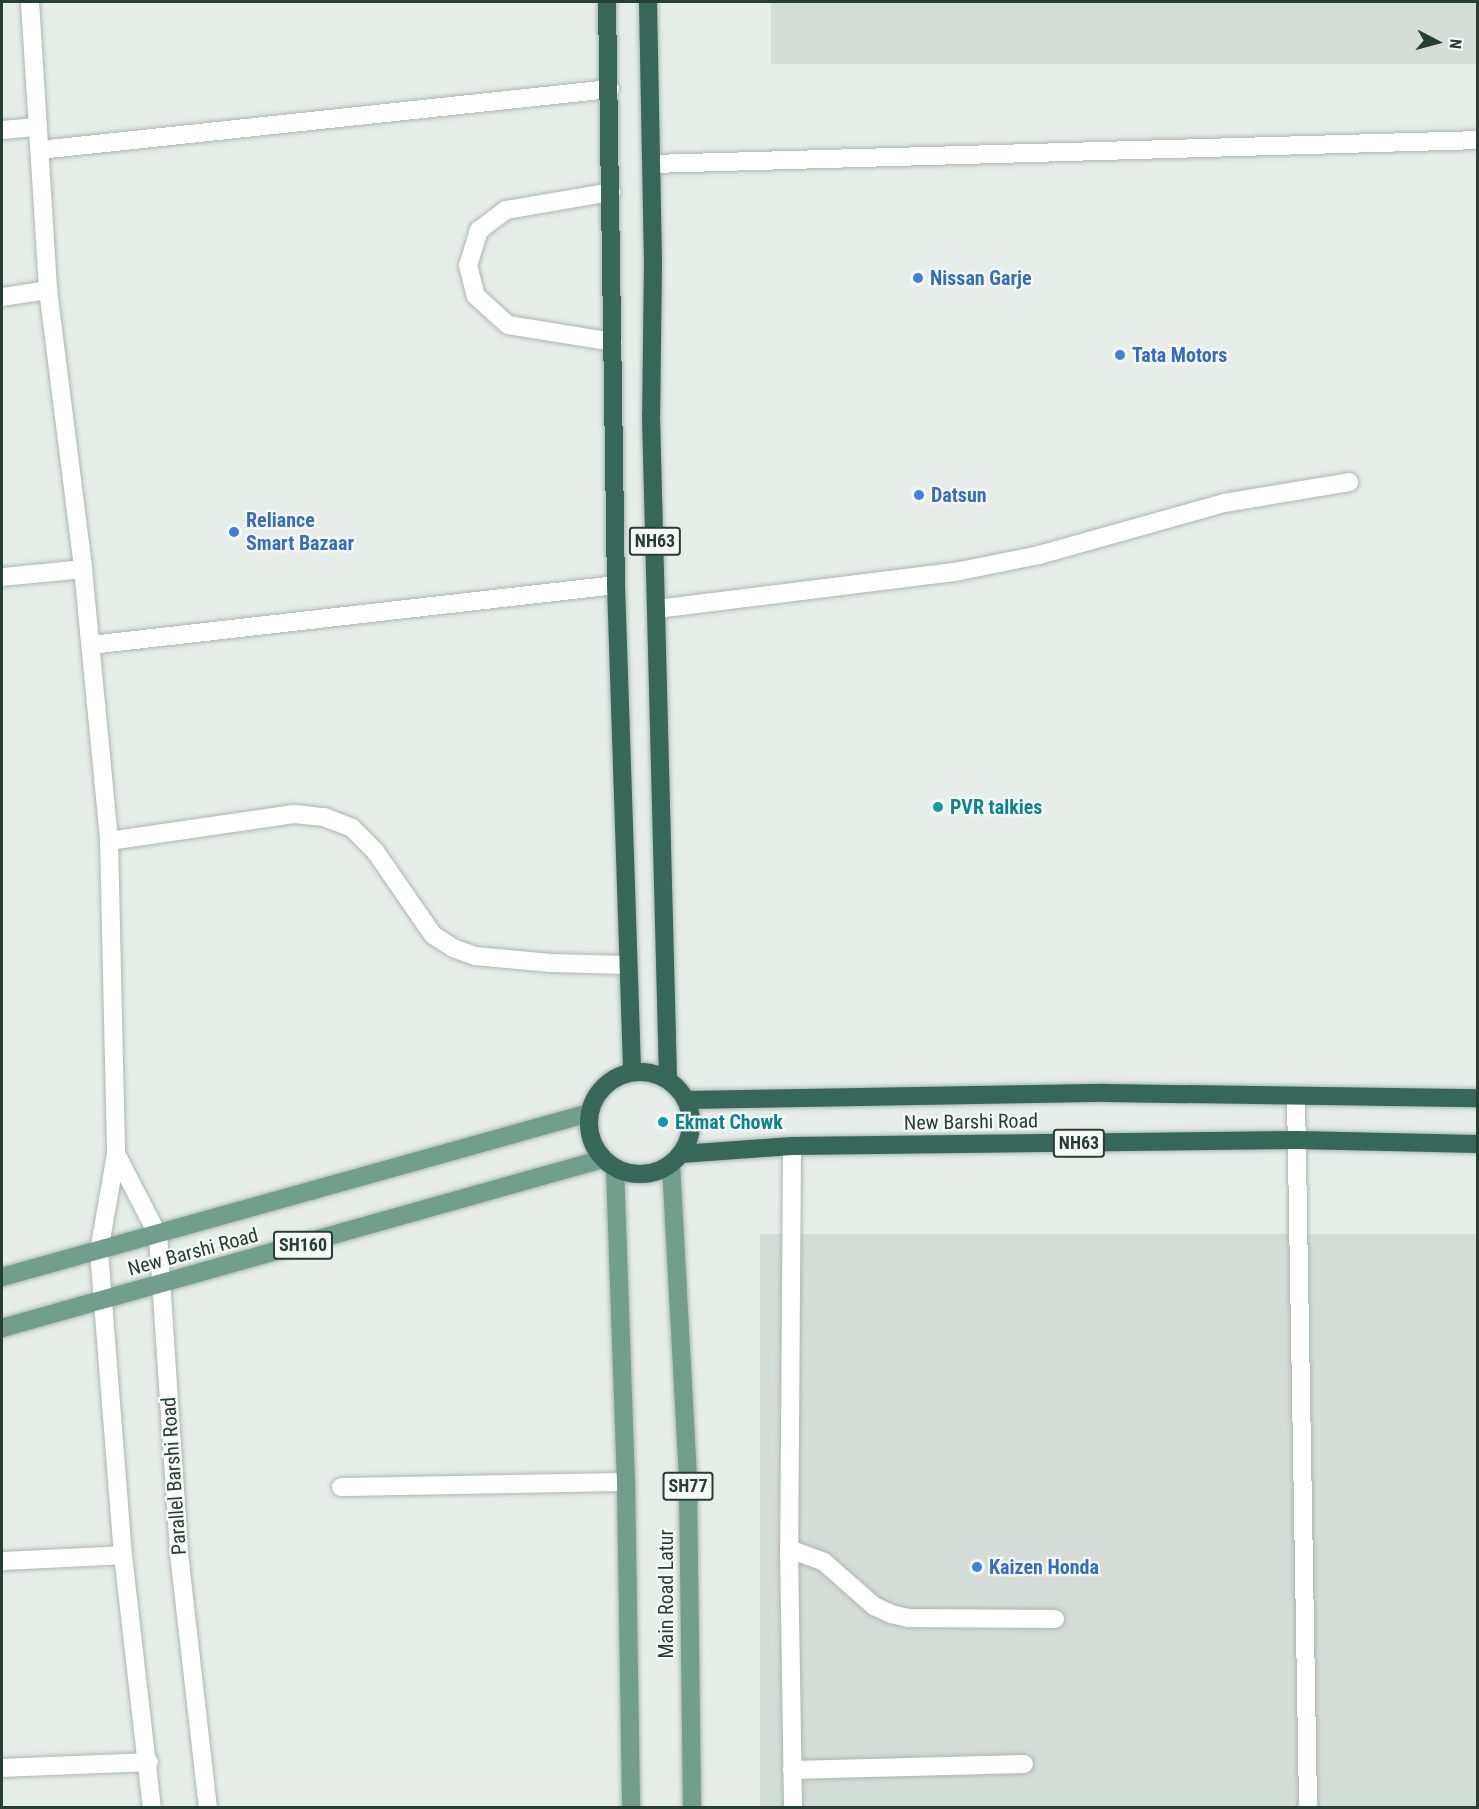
<!DOCTYPE html>
<style>
body{margin:0}
#map{position:relative;width:1479px;height:1809px;overflow:hidden;background:#e7eeea;font-family:"Roboto Condensed",sans-serif}
div>[style]{position:absolute}
[style*='--x']{left:calc(var(--x)*1px);top:calc(var(--y)*1px);width:calc(var(--w)*1px);rotate:calc(var(--a)*1deg)}
.built>*{inset:0;background:#d5ddd9;transform-origin:0 0}
.roads{filter:drop-shadow(0 0 2px #aab6b0) drop-shadow(0 0 2px #aab6b0)}
.minor>*{height:18px;margin:-9px;padding:0 9px;transform-origin:9px;border-radius:9px;background:#fff}
.major>*{height:18px;margin:-9px;padding:0 9px;transform-origin:9px;border-radius:9px;background:#719e8d}
.highway>*{height:18px;margin:-9px;padding:0 9px;transform-origin:9px;border-radius:9px;background:#376758}
.highway>.ring{margin:-9px;padding:0;box-sizing:content-box;background:none;border:18px solid #376758;border-radius:50%}
.dots>*{width:16px;height:16px;translate:-50% -50%;box-sizing:border-box;border:3px solid #f7faf8;border-radius:50%}
span{translate:-50% -50%;white-space:nowrap;text-align:center;line-height:1.15;-webkit-text-stroke:4.5px #f7faf8;paint-order:stroke}
.shield-label span{padding:2px 4px;background:#f7faf8;border:2px solid;border-radius:4px;-webkit-text-stroke-width:0}
.shield-label{font-size:18px;color:#273e35;font-weight:700}
.shop-label{font-size:20px;color:#366cbe;font-weight:700}
.left{translate:0 -50%;text-align:left}
.culture-label{font-size:20px;color:#0d838f;font-weight:700}
.street-label{font-size:20px;color:#273e35}
.frame{position:absolute;inset:0;border:3px solid #273e35;pointer-events:none}
.north{position:absolute;left:1407px;top:12px;width:60px;height:60px;-webkit-text-stroke:4px #f7faf8;paint-order:stroke;rotate:96deg;font-size:16px;font-weight:700;line-height:24px;text-align:center;color:#273e35}
.north::after{content:'';display:block;margin:auto;width:21px;height:27px;background:#273e35;clip-path:polygon(50% 0,100% 100%,50% 72%,0 100%)}
</style>
<div id="map">
<div class="built">
<div style="left:771px;top:2px;width:706px;height:62px"></div>
<div style="left:760px;top:1234px;width:717px;height:573px"></div>
</div>
<div class="roads">
<div class="minor">
<div style="--x:30;--y:2;--w:289;--a:86.4"></div>
<div style="--x:48;--y:290;--w:281;--a:82.8"></div>
<div style="--x:83;--y:569;--w:273;--a:84.5"></div>
<div style="--x:109;--y:841;--w:313;--a:88.7"></div>
<div style="--x:116;--y:1154;--w:98;--a:99.9"></div>
<div style="--x:99;--y:1251;--w:305;--a:85.5"></div>
<div style="--x:123;--y:1555;--w:255;--a:83.5"></div>
<div style="--x:2;--y:130;--w:36;--a:-5"></div>
<div style="--x:40;--y:150;--w:573;--a:-6.11"></div>
<div style="--x:652;--y:164;--w:826;--a:-1.66"></div>
<div style="--x:611;--y:192;--w:107;--a:170.3"></div>
<div style="--x:506;--y:210;--w:34;--a:143"></div>
<div style="--x:479;--y:230;--w:37;--a:107"></div>
<div style="--x:468;--y:265;--w:32;--a:76"></div>
<div style="--x:476;--y:296;--w:43;--a:42.2"></div>
<div style="--x:508;--y:325;--w:106;--a:9.2"></div>
<div style="--x:2;--y:297;--w:47;--a:-8.7"></div>
<div style="--x:2;--y:577;--w:81;--a:-5.6"></div>
<div style="--x:657;--y:609;--w:305;--a:-7.1"></div>
<div style="--x:960;--y:571;--w:81;--a:-11.4"></div>
<div style="--x:1039;--y:555;--w:192;--a:-15.7"></div>
<div style="--x:1224;--y:503;--w:127;--a:-9.5"></div>
<div style="--x:91;--y:645;--w:528;--a:-6.52"></div>
<div style="--x:109;--y:841;--w:187;--a:-8.3"></div>
<div style="--x:294;--y:814;--w:30;--a:6"></div>
<div style="--x:324;--y:817;--w:30;--a:21"></div>
<div style="--x:352;--y:828;--w:33;--a:45"></div>
<div style="--x:375;--y:851;--w:102;--a:55.4"></div>
<div style="--x:433;--y:935;--w:24;--a:33"></div>
<div style="--x:453;--y:948;--w:23;--a:20"></div>
<div style="--x:475;--y:956;--w:76;--a:5.3"></div>
<div style="--x:551;--y:963;--w:76;--a:1.5"></div>
<div style="--x:1296;--y:1096;--w:712;--a:89.03"></div>
<div style="--x:792;--y:1146;--w:403;--a:90.4"></div>
<div style="--x:789;--y:1549;--w:259;--a:89.1"></div>
<div style="--x:116;--y:1154;--w:91;--a:62.6"></div>
<div style="--x:158;--y:1235;--w:320;--a:86.2"></div>
<div style="--x:179;--y:1554;--w:256;--a:83.5"></div>
<div style="--x:341;--y:1487;--w:285;--a:-1"></div>
<div style="--x:789;--y:1549;--w:37;--a:20"></div>
<div style="--x:824;--y:1562;--w:67;--a:41.3"></div>
<div style="--x:874;--y:1606;--w:19;--a:25"></div>
<div style="--x:891;--y:1614;--w:18;--a:13"></div>
<div style="--x:909;--y:1618;--w:146;--a:0.4"></div>
<div style="--x:2;--y:1561;--w:121;--a:-2.8"></div>
<div style="--x:2;--y:1768;--w:147;--a:-2.3"></div>
<div style="--x:792;--y:1770;--w:232;--a:-1.5"></div>
</div>
<div class="major">
<div style="--x:671;--y:1164;--w:317;--a:86.9"></div>
<div style="--x:688;--y:1481;--w:327;--a:89.3"></div>
<div style="--x:615;--y:1168;--w:314;--a:88"></div>
<div style="--x:626;--y:1482;--w:326;--a:89.1"></div>
<div style="--x:2;--y:1277;--w:609;--a:-15.61"></div>
<div style="--x:2;--y:1328;--w:624;--a:-15.71"></div>
</div>
<div class="highway">
<div style="--x:607;--y:2;--w:583;--a:89.12"></div>
<div style="--x:616;--y:585;--w:487;--a:88.1"></div>
<div style="--x:648;--y:2;--w:260;--a:88.9"></div>
<div style="--x:653;--y:262;--w:154;--a:90.7"></div>
<div style="--x:651;--y:416;--w:664;--a:88.53"></div>
<div class="ring" style="left:589px;top:1072px;width:84px;height:84px"></div>
<div style="--x:686;--y:1100;--w:420;--a:-1"></div>
<div style="--x:1106;--y:1093;--w:372;--a:0.8"></div>
<div style="--x:681;--y:1154;--w:111;--a:-4.1"></div>
<div style="--x:792;--y:1146;--w:505;--a:-0.68"></div>
<div style="--x:1297;--y:1140;--w:181;--a:1.3"></div>
</div>
</div>
<div class="dots">
<div style="left:918px;top:278px;background:#3f7fe0"></div>
<div style="left:1120px;top:355px;background:#3f7fe0"></div>
<div style="left:919px;top:495px;background:#3f7fe0"></div>
<div style="left:234px;top:532px;background:#3f7fe0"></div>
<div style="left:938px;top:807px;background:#0f9aa8"></div>
<div style="left:663px;top:1122px;background:#0f9aa8"></div>
<div style="left:977px;top:1567px;background:#3f7fe0"></div>
</div>
<div class="shield-label">
<span style="left:655px;top:541px">NH63</span>
<span style="left:1079px;top:1143px">NH63</span>
<span style="left:303px;top:1245px">SH160</span>
<span style="left:688px;top:1486px">SH77</span>
</div>
<div class="shop-label">
<span class="left" style="left:930px;top:278px">Nissan Garje</span>
<span class="left" style="left:1132px;top:355px">Tata Motors</span>
<span class="left" style="left:931px;top:495px">Datsun</span>
<span class="left" style="left:246px;top:532px">Reliance<br>Smart Bazaar</span>
<span class="left" style="left:989px;top:1567px">Kaizen Honda</span>
</div>
<div class="culture-label">
<span class="left" style="left:950px;top:807px">PVR talkies</span>
<span class="left" style="left:675px;top:1122px">Ekmat Chowk</span>
</div>
<div class="street-label">
<span style="left:971px;top:1122px;rotate:-1deg">New Barshi Road</span>
<span style="left:193px;top:1252px;rotate:-15deg">New Barshi Road</span>
<span style="left:174px;top:1476px;rotate:-94deg">Parallel Barshi Road</span>
<span style="left:666px;top:1594px;rotate:-90deg">Main Road Latur</span>
</div>
<div class="frame"></div>
<div class="north">N</div>
</div>
